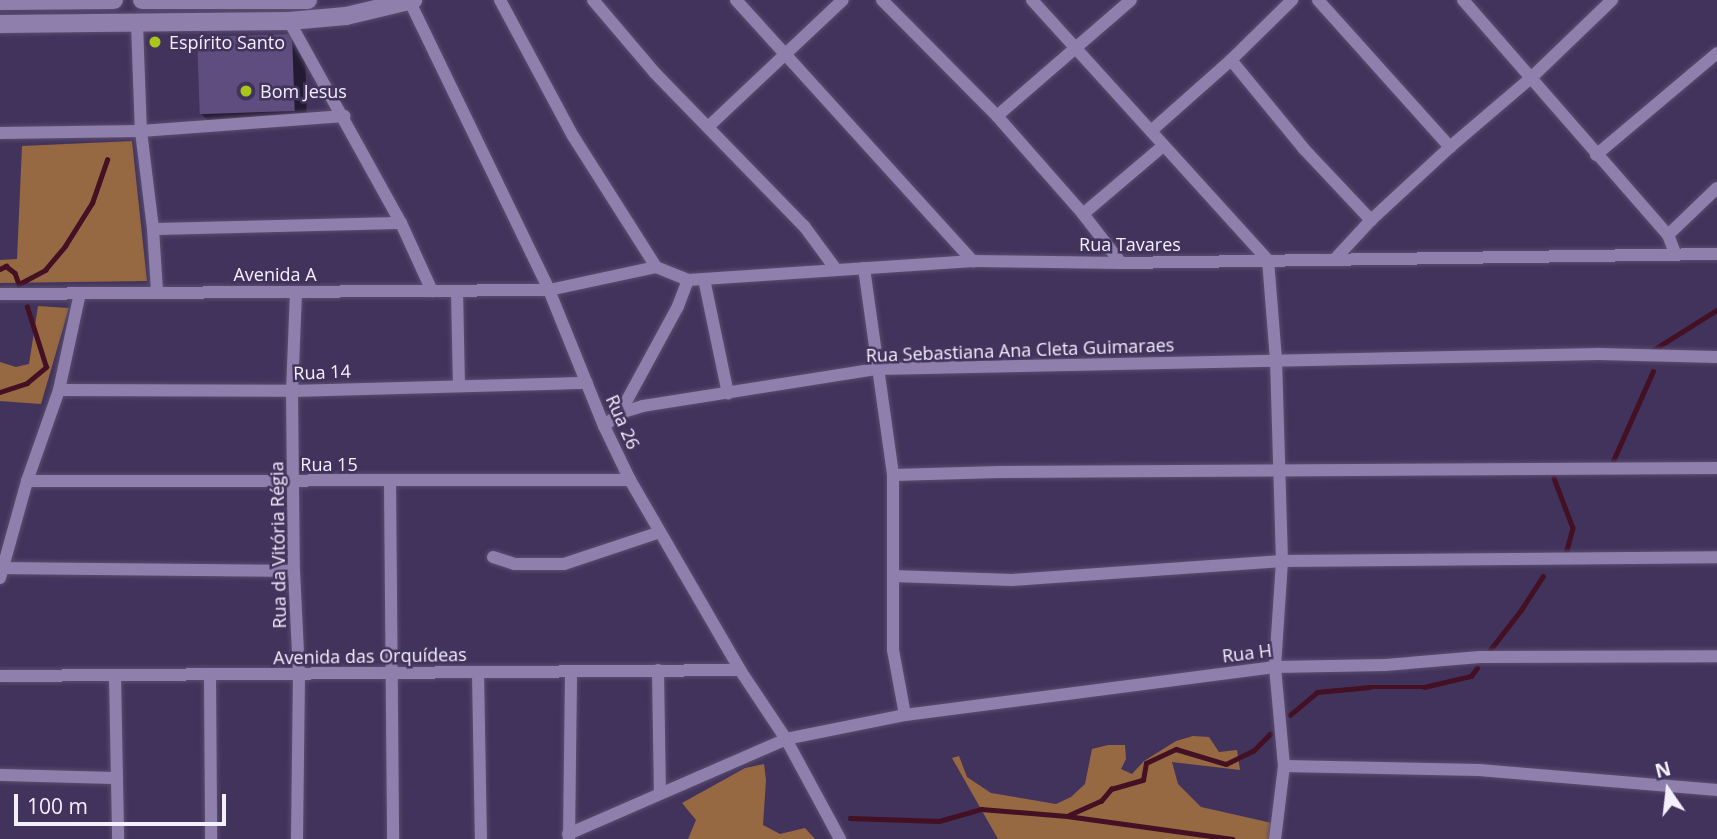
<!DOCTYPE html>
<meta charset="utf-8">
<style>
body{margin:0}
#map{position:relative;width:1717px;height:839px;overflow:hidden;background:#42335c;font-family:"Open Sans",sans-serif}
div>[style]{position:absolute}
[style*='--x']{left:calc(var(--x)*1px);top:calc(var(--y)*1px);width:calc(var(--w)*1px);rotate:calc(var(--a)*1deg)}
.forest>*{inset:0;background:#976942}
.shadow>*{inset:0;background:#0007}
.stream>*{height:4.5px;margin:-2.25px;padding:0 2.25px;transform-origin:2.25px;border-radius:2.25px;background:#431024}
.building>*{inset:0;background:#5f4d7f;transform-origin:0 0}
.roads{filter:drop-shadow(0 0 2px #5a4d6e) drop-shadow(0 0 2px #5a4d6e)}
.street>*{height:12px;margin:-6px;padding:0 6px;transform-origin:6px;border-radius:6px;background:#8f7fad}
.secondary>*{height:18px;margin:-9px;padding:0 9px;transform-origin:9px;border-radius:9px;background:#8f7fad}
.dots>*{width:19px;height:19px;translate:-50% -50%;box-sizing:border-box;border:4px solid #42335c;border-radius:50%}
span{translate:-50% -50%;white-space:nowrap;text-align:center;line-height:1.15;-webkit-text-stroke:5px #42335c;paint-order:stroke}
.poi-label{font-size:18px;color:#f4effe}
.left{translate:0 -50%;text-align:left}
.street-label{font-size:18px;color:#f4effe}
.north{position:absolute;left:1633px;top:755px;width:70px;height:70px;-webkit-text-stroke:5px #42335c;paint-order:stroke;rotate:346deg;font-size:19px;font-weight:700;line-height:28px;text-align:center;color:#f4effe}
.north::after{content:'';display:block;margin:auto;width:24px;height:32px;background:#f4effe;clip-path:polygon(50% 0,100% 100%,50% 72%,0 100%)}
.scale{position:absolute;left:14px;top:794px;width:212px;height:32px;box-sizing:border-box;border:4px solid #f4effe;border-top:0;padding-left:9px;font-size:21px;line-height:24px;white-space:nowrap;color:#f4effe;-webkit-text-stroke:5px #42335c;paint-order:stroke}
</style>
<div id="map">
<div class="forest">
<div style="clip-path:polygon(132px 141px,147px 281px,0 283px,0 260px,17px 259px,22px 146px)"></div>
<div style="clip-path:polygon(38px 306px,69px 308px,41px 404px,0 401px,0 362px,16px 367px,29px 364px)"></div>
<div style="clip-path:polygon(1193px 736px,1209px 737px,1219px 752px,1237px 750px,1240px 770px,1172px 762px,1178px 784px,1201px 807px,1272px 823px,1270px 839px,998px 839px,952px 758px,959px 756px,967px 777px,991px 793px,1056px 804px,1071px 797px,1085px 784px,1092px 749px,1108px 745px,1125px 745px,1126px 759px,1121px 769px,1132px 774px,1144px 761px,1176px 741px)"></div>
<div style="clip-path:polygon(764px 764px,766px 780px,763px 825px,780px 834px,805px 828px,815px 839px,688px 839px,696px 820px,682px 803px,745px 768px)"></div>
</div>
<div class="shadow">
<div style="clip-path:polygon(291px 36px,305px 50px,307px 124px,215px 127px,201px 114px)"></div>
</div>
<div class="stream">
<div style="--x:0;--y:269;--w:7;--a:-27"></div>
<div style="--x:6;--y:266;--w:11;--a:38"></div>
<div style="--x:15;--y:273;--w:12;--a:70"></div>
<div style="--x:19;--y:284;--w:30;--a:-28"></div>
<div style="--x:45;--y:270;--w:31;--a:-50"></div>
<div style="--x:65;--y:246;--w:51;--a:-57.9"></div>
<div style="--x:92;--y:203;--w:46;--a:-70.8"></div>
<div style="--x:1650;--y:352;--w:79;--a:-32.1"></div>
<div style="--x:0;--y:392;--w:28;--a:-18"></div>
<div style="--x:27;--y:383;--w:25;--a:-40"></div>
<div style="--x:46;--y:367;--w:63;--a:-107.6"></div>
<div style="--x:1613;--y:461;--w:98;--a:-66"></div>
<div style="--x:1554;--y:478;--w:53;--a:69.2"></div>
<div style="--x:1573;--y:528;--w:27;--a:105"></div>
<div style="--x:1490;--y:650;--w:51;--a:-52.2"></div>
<div style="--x:1521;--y:610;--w:40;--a:-57.1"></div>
<div style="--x:1290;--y:715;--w:35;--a:-40"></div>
<div style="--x:1317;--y:692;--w:53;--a:-5.4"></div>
<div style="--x:1370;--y:687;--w:54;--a:0"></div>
<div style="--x:1424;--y:687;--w:48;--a:-13.2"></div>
<div style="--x:1471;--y:676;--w:10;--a:-53"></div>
<div style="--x:1069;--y:815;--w:35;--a:-24"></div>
<div style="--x:1101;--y:801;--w:16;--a:-50"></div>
<div style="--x:1111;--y:789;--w:33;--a:-16"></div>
<div style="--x:1143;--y:780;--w:17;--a:-80"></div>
<div style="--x:1146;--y:763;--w:33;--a:-25"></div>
<div style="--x:1176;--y:749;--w:52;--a:16.7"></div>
<div style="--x:1226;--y:764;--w:30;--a:-26"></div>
<div style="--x:1253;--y:751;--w:24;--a:-45"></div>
<div style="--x:850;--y:818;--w:89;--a:1.9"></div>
<div style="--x:939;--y:821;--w:44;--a:-15.9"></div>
<div style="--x:981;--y:809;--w:86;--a:4.7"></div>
<div style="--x:1067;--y:816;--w:167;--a:7.9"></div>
</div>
<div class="building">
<div style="left:292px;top:34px;width:77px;height:95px;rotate:88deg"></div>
</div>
<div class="roads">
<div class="street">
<div style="--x:409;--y:0;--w:322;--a:64.2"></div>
<div style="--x:549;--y:290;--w:147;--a:68"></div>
<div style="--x:604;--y:426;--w:60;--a:64.3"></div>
<div style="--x:630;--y:480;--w:220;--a:59.9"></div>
<div style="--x:740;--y:670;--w:83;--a:56.3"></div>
<div style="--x:786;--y:739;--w:114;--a:61.6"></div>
<div style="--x:500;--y:0;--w:154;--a:61.8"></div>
<div style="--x:573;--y:136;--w:155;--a:57.6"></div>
<div style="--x:593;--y:0;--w:96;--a:49.7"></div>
<div style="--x:655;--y:73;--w:214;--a:45.8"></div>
<div style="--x:804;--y:226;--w:52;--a:53.6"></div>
<div style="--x:736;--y:0;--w:353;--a:47.8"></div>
<div style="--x:882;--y:0;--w:163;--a:45.2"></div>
<div style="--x:997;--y:116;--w:130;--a:48.7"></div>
<div style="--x:1083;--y:214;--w:62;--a:52.2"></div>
<div style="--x:1032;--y:0;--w:351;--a:47.8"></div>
<div style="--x:1268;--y:260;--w:99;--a:85.4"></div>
<div style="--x:1276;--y:359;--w:202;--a:88.3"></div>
<div style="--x:1282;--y:561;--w:106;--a:93.8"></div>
<div style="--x:1275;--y:667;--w:99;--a:84.8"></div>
<div style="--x:1284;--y:766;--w:74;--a:97"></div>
<div style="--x:1318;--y:0;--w:198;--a:48.1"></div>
<div style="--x:1463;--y:0;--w:312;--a:48.9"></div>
<div style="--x:289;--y:21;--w:231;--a:61"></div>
<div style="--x:401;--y:223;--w:75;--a:65.5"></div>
<div style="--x:137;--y:24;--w:107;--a:87.9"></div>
<div style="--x:141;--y:131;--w:99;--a:83"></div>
<div style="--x:153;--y:229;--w:62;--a:86.3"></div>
<div style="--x:1231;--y:60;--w:115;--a:50.6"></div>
<div style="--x:1304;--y:149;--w:98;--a:46.7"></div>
<div style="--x:997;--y:116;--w:177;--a:-40.9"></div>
<div style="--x:708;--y:127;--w:185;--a:-43.3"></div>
<div style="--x:1151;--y:131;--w:107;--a:-41.6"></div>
<div style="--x:1231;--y:60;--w:86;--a:-44.5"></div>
<div style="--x:0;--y:133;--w:141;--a:-0.8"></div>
<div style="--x:141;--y:131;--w:204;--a:-4.2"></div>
<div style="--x:1596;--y:155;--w:158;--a:-40.1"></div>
<div style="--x:1083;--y:214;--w:105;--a:-40.4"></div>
<div style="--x:153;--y:229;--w:248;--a:-1.4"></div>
<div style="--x:1675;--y:253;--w:19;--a:-111"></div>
<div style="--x:1668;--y:235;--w:68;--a:-43.8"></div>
<div style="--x:1334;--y:260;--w:54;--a:-47.2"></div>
<div style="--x:1371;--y:220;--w:108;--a:-42.7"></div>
<div style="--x:1450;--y:147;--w:108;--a:-40.5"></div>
<div style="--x:1532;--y:77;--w:111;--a:-43.9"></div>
<div style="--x:864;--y:268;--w:209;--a:82"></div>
<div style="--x:893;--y:475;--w:175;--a:90"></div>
<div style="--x:893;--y:650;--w:66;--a:79.5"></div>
<div style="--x:704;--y:279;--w:117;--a:78.2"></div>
<div style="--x:457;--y:291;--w:93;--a:88.8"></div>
<div style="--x:296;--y:292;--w:99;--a:92.3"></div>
<div style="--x:292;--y:391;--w:180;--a:89.4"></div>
<div style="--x:294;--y:571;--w:103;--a:87.2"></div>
<div style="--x:299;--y:674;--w:165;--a:90.7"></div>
<div style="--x:0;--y:294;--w:549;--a:-0.42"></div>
<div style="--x:549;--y:290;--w:109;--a:-12.1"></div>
<div style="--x:656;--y:267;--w:35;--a:22"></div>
<div style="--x:688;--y:280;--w:286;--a:-3.8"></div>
<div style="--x:973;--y:261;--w:148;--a:0.8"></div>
<div style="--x:1121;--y:263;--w:596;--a:-0.87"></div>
<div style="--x:59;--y:390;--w:233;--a:0.2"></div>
<div style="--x:292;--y:391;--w:295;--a:-1.6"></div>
<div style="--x:620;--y:413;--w:122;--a:-61.5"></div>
<div style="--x:678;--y:306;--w:28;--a:-69"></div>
<div style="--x:604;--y:426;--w:21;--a:-39"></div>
<div style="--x:620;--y:413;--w:24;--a:-17"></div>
<div style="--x:643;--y:406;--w:236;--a:-9"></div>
<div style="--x:876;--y:369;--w:723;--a:-1.19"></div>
<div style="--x:1599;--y:354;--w:118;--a:1.5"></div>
<div style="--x:893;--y:475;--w:107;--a:-1.6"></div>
<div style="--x:1000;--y:472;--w:717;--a:-0.32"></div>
<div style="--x:27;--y:481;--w:603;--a:-0.1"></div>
<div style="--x:390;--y:482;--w:357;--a:89.5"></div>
<div style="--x:493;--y:557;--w:22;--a:18"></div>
<div style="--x:514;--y:564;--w:50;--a:0"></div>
<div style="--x:564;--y:564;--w:101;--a:-18.4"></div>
<div style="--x:2;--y:568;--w:292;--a:0.6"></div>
<div style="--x:893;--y:576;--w:119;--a:1.9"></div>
<div style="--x:1012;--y:580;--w:271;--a:-4"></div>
<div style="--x:1282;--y:561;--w:435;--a:-0.5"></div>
<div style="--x:0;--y:578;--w:101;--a:-74.4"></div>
<div style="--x:27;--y:481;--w:96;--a:-70.6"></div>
<div style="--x:59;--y:390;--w:99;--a:-77.8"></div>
<div style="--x:658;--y:670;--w:123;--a:89.1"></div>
<div style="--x:478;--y:672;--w:167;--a:89"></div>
<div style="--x:0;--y:676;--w:740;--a:-0.46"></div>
<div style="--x:115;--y:676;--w:163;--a:88.9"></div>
<div style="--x:210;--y:676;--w:163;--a:89.6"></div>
<div style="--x:1284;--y:766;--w:195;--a:1.2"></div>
<div style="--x:1479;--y:770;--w:239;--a:4.8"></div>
<div style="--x:0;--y:775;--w:117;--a:1.5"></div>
<div style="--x:568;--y:834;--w:238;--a:-23.5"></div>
<div style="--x:786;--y:739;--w:121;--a:-11.4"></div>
<div style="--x:905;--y:715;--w:373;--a:-7.4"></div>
<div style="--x:1275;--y:667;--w:110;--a:-1"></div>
<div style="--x:1385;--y:665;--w:95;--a:-4.8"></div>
<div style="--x:1480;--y:657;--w:237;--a:-0.2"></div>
<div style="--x:569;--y:839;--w:168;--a:-89.3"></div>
</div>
<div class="secondary">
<div style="--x:142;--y:0;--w:166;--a:0"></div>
<div style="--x:0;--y:1;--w:114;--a:-0.5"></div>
<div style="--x:0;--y:24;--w:289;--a:-0.6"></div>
<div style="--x:289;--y:21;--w:57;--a:-5"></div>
<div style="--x:346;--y:16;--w:69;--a:-13.4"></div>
</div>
</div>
<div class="dots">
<div style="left:155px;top:42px;background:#a9c71a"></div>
<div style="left:246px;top:91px;background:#a9c71a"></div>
</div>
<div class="poi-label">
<span class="left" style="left:169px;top:42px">Espírito Santo</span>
<span class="left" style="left:260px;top:91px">Bom Jesus</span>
</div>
<div class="street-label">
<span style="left:1130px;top:244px">Rua Tavares</span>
<span style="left:275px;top:274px">Avenida A</span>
<span style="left:1020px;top:350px;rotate:-2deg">Rua Sebastiana Ana Cleta Guimaraes</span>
<span style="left:322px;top:372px;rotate:-2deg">Rua 14</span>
<span style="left:623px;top:422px;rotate:66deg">Rua 26</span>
<span style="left:329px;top:464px">Rua 15</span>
<span style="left:278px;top:545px;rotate:-91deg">Rua da Vitória Régia</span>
<span style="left:1247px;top:653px;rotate:-7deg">Rua H</span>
<span style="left:370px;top:656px;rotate:-1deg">Avenida das Orquídeas</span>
</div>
<div class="north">N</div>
<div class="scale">100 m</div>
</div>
